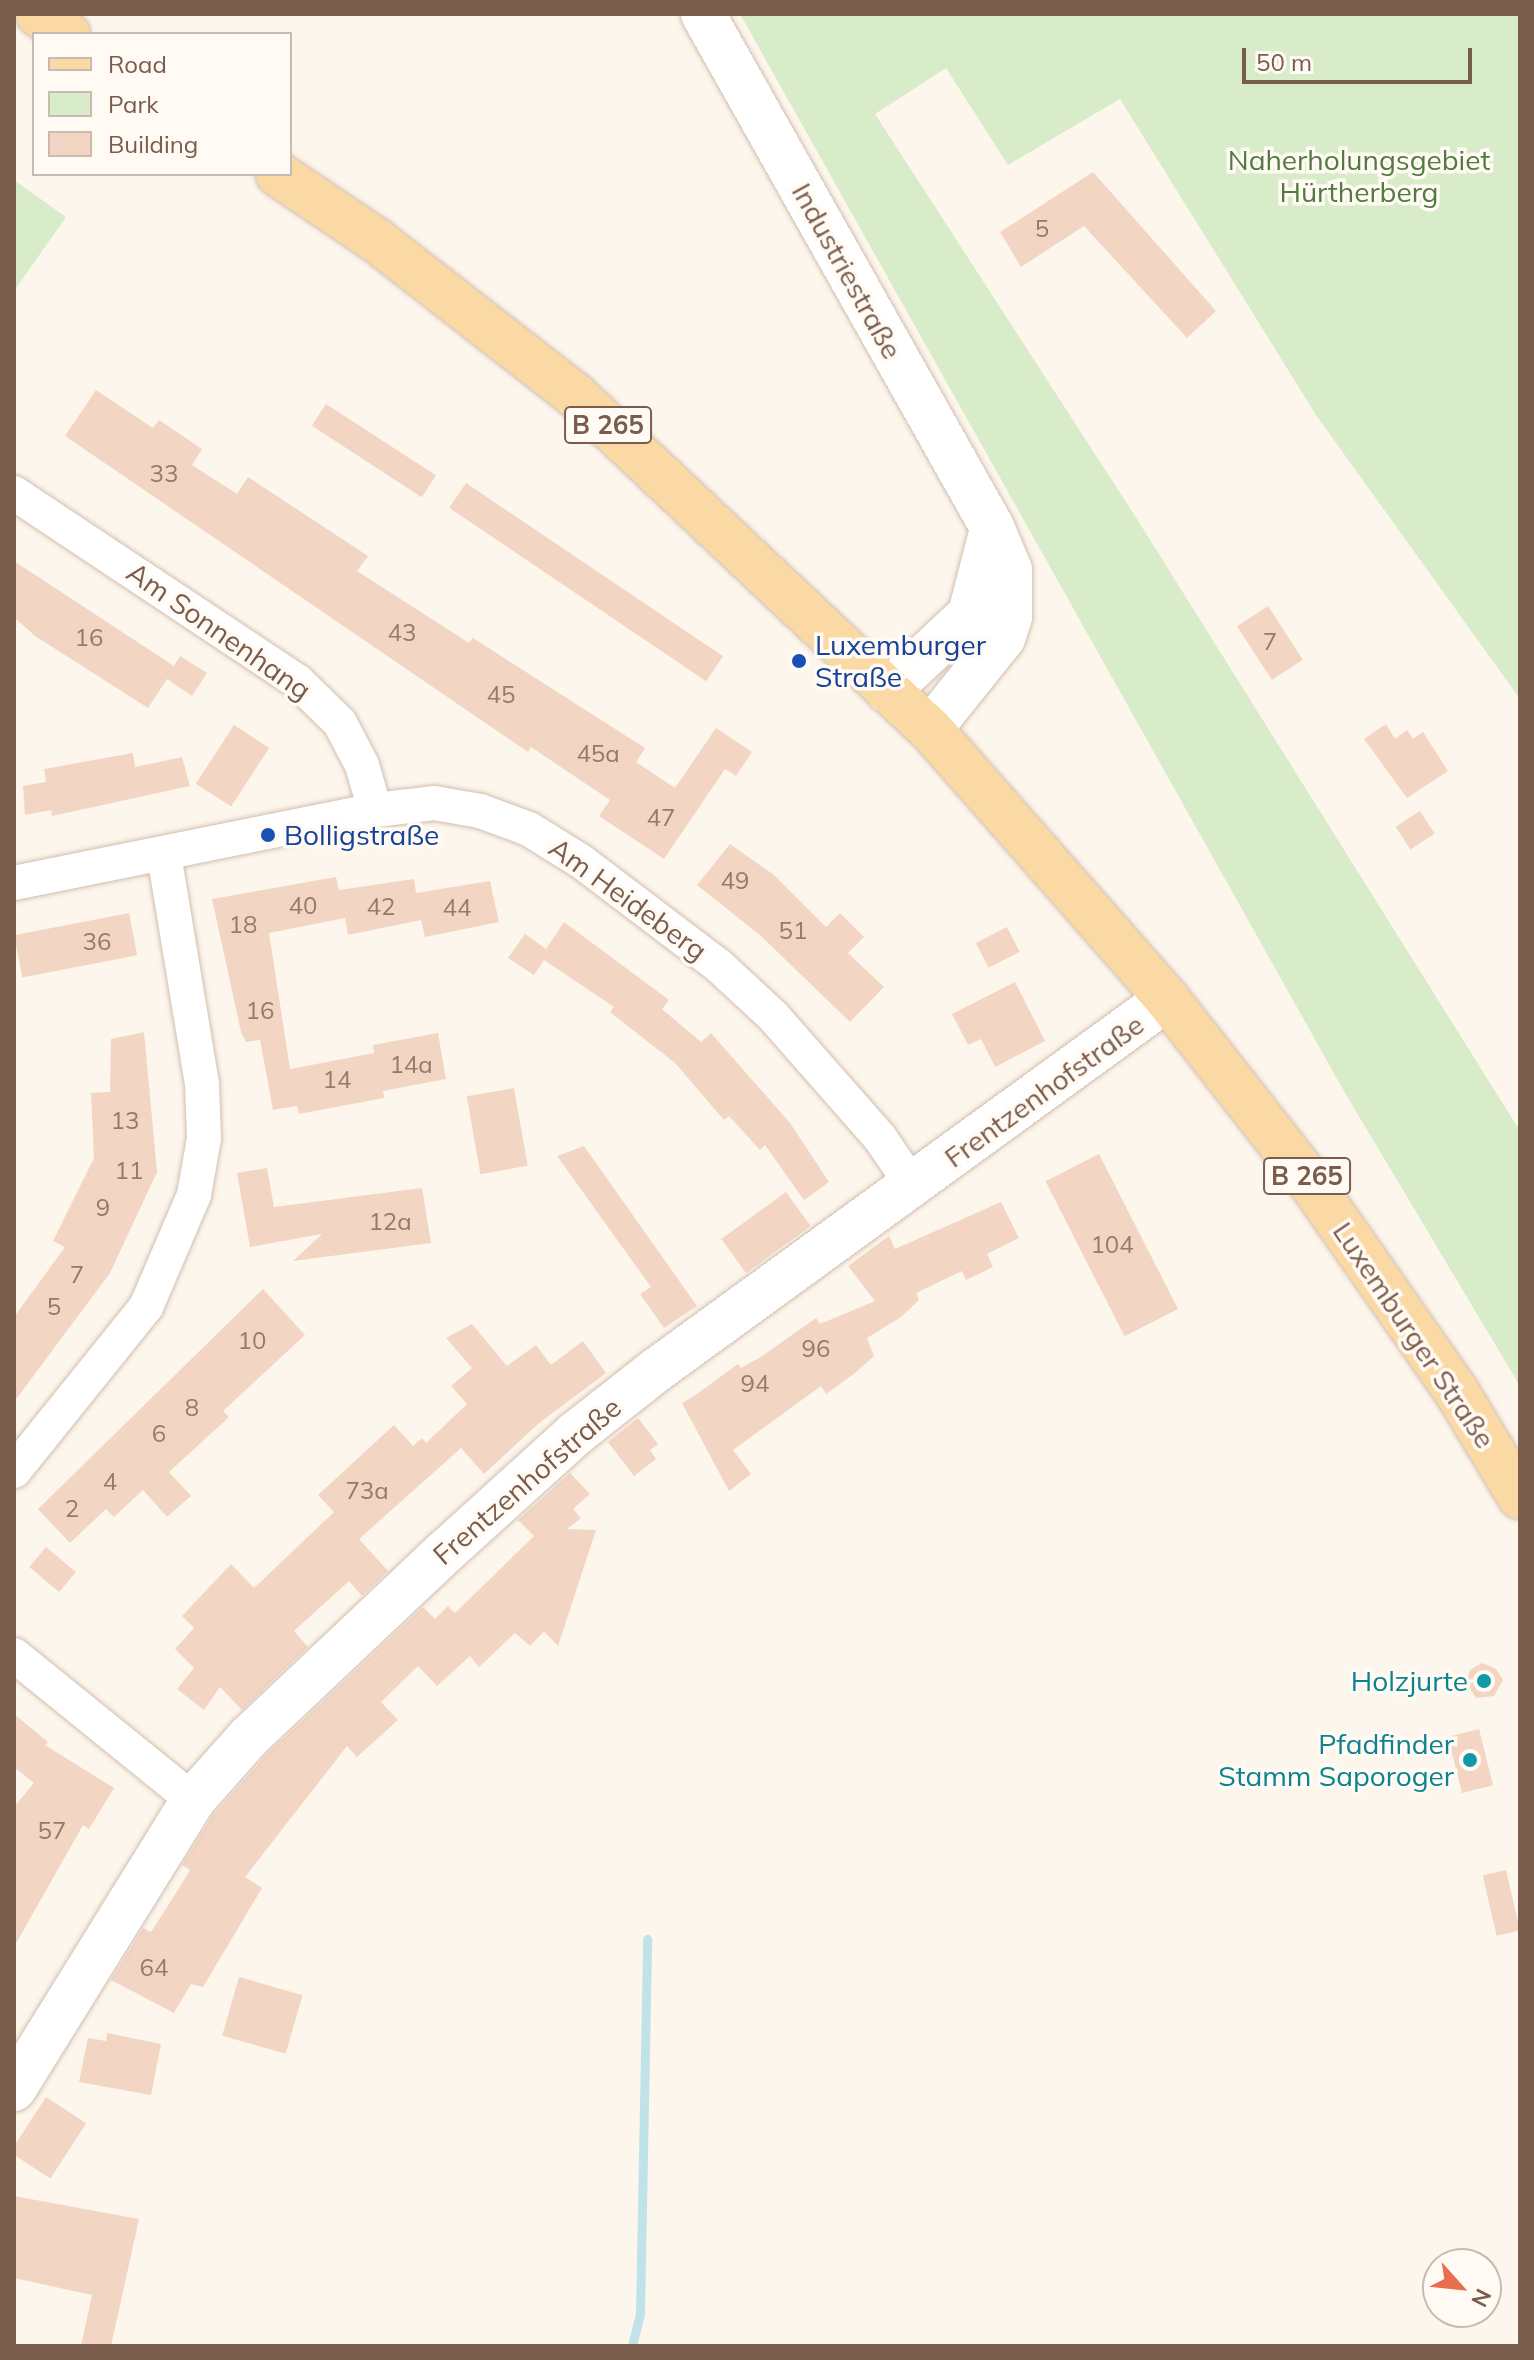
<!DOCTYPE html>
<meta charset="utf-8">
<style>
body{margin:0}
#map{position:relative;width:1534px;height:2360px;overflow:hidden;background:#fdf6ec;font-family:Mulish,sans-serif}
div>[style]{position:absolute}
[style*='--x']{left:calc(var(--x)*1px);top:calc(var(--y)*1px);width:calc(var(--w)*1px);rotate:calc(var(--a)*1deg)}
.green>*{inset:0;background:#d8ecc9}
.stream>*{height:9px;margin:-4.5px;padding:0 4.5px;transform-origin:4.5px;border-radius:4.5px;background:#bfe3e8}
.building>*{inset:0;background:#f3d5c3;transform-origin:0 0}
.roads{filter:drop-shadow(0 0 2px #d1beb0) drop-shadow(0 0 2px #d1beb0)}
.street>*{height:34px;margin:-17px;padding:0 17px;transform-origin:17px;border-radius:17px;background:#fff}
.secondary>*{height:44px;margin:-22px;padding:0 22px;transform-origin:22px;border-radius:22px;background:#fff}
.primary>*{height:44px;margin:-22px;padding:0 22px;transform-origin:22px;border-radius:22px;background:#fbd9a5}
.dots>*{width:22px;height:22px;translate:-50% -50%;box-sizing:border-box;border:4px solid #fffaf3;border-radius:50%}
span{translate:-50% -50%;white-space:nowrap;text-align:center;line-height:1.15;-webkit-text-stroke:7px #fffaf3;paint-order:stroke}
.number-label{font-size:24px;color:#987a6a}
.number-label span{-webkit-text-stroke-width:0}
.shield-label span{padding:2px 6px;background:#fffaf3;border:2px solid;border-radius:6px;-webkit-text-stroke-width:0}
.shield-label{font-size:26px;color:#7a5c4d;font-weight:700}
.park-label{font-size:28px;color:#537a41}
.street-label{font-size:28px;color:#7a5c4d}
.transit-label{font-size:28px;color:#164399}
.left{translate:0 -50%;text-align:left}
.culture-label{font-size:28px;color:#0d838f}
.right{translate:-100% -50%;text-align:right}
.frame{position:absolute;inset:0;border:16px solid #7a5c4d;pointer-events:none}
.legend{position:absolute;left:32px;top:32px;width:260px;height:144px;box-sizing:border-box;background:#fffaf3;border:2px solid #cabbb1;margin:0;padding:10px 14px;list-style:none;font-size:24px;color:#7a5c4d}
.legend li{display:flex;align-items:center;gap:16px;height:40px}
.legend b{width:40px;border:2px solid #cabbb1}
.north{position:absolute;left:1422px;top:2248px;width:80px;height:80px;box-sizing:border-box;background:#fffaf3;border:2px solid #cabbb1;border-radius:50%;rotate:117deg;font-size:22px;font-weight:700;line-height:32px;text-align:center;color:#7a5c4d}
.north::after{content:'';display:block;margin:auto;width:28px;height:36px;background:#e76f51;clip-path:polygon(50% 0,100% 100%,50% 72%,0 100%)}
.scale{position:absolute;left:1242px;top:48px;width:230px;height:36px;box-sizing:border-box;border:4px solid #7a5c4d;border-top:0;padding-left:10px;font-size:24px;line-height:28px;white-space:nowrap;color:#7a5c4d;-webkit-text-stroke:6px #fffaf3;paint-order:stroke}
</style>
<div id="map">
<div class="green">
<div style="clip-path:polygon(740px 14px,1520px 14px,1520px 699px,1316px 415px,1120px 99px,1008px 165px,946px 68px,875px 114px,1137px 519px,1520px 1131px,1520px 1386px,1345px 1093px)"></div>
<div style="clip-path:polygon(14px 180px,66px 217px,14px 291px)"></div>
</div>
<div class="stream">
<div style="--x:632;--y:2346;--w:34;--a:-76"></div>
<div style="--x:640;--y:2313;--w:374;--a:-88.9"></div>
</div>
<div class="building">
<div style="clip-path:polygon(1093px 172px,1216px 311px,1187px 338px,1084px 226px,1021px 267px,1000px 232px)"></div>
<div style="clip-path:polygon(96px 390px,153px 428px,159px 420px,202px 449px,192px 465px,237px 494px,248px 477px,368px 556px,357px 571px,469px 643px,473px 638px,645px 748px,636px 762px,675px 788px,716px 728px,752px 752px,736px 776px,725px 769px,664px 859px,599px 816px,610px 800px,531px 747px,528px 752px,65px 436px)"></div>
<div style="left:326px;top:404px;width:131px;height:26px;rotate:33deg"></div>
<div style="left:466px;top:483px;width:310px;height:30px;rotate:34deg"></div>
<div style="clip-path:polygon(14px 561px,174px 666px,180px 656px,207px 673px,192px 696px,167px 679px,148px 708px,35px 636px,14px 617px)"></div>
<div style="left:1268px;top:606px;width:64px;height:37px;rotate:57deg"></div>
<div style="clip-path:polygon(1386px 724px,1395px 739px,1407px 730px,1413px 739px,1423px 732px,1448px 771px,1407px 798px,1364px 739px)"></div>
<div style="left:234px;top:725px;width:42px;height:70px;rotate:33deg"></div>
<div style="clip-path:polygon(133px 753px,135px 767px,182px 757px,190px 786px,52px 816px,51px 810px,25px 815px,23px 786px,46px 782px,44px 769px)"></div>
<div style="left:1420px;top:811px;width:27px;height:29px;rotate:57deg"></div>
<div style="clip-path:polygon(730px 844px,774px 875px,826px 927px,840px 913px,864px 937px,848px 953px,884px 987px,850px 1022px,761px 936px,697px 885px)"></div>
<div style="clip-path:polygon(336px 877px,339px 890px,414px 879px,416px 893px,490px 881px,499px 922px,425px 937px,421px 920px,348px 935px,345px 918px,269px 933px,290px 1069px,374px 1053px,373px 1045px,438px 1033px,446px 1079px,383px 1091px,384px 1098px,299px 1114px,297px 1106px,273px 1110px,260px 1040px,246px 1042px,241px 1032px,212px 899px)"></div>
<div style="left:129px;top:913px;width:43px;height:117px;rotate:79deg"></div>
<div style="clip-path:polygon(564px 922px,669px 1000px,662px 1009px,701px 1042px,711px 1033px,790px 1123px,829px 1182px,804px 1200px,765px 1145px,760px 1150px,729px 1116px,724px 1120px,675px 1063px,610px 1012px,614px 1007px,544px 960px,534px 975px,508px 958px,525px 934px,546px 949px)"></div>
<div style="left:1007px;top:927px;width:28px;height:35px;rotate:63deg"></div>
<div style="clip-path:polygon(1015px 982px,1045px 1041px,995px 1067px,981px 1039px,968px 1045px,952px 1014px)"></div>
<div style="clip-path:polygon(144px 1032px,157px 1172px,110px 1273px,14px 1402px,14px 1317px,65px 1247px,53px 1241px,94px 1158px,91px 1093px,110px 1092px,111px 1039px)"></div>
<div style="left:514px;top:1088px;width:79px;height:48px;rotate:80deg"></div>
<div style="clip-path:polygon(584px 1146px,697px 1306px,664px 1328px,640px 1294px,651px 1287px,557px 1156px)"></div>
<div style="left:1099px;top:1154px;width:174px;height:60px;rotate:63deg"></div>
<div style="clip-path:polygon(267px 1168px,274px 1207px,422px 1188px,431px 1243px,293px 1261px,322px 1234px,250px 1247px,237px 1173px)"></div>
<div style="left:786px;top:1192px;width:42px;height:80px;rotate:54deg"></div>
<div style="clip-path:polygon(1001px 1202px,1019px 1238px,987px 1254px,993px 1267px,966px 1280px,962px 1271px,916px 1293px,919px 1300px,901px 1317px,867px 1338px,874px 1356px,855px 1373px,826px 1394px,821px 1386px,733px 1450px,751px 1474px,729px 1491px,682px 1403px,694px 1396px,708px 1415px,694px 1396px,738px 1364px,741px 1368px,759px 1358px,816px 1318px,820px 1324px,875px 1301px,848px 1266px,889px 1236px,895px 1249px)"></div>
<div style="clip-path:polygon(263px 1289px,305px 1335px,223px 1411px,229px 1417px,169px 1472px,191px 1496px,167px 1517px,143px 1490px,114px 1517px,106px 1509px,70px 1543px,38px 1509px)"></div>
<div style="clip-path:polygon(472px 1324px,507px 1366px,536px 1345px,551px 1365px,583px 1341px,606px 1373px,538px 1424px,484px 1474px,461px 1448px,359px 1539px,388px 1571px,362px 1596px,349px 1581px,294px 1631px,308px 1647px,242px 1710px,220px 1687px,204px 1710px,177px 1689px,194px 1668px,175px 1649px,194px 1628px,182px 1616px,231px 1564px,254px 1588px,334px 1512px,318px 1495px,394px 1425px,413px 1446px,422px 1438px,426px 1443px,467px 1404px,451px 1386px,472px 1368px,446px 1338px)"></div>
<div style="clip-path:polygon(638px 1418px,658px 1444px,650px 1450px,656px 1459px,634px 1476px,608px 1442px)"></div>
<div style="clip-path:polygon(570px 1473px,590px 1494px,573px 1509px,581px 1518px,567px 1529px,596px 1530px,558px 1646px,544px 1631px,530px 1646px,515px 1633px,479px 1667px,470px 1656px,437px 1686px,418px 1666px,381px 1702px,398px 1720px,357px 1757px,347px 1746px,245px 1877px,262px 1888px,203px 1987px,191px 1984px,174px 2013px,111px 1980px,143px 1928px,151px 1932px,178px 1890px,190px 1870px,182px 1865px,213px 1815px,267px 1754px,423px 1607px,435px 1619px,448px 1606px,455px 1613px,534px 1536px,518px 1520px)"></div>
<div style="left:46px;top:1547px;width:39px;height:26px;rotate:40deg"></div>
<div style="clip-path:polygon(1482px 1663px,1496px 1669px,1503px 1680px,1494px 1696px,1476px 1698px,1466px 1683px,1470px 1670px)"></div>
<div style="clip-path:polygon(14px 1714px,48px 1742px,45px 1745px,114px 1788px,89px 1829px,83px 1825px,14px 1947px,14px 1807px,34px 1783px,14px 1767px)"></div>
<div style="left:1479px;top:1729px;width:58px;height:32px;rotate:76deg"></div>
<div style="left:1506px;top:1870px;width:62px;height:24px;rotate:77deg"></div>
<div style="left:239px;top:1977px;width:66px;height:61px;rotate:16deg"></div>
<div style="clip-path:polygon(107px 2033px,161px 2044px,151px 2095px,79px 2082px,88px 2038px,106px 2041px)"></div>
<div style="left:46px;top:2097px;width:48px;height:66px;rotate:33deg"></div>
<div style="clip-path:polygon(14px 2196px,139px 2219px,111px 2346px,81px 2346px,92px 2295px,14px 2278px)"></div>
</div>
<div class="roads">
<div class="street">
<div style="--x:14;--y:493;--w:340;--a:33.6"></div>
<div style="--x:297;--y:681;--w:60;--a:44.3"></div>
<div style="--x:340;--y:723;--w:47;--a:62.4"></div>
<div style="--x:362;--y:765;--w:47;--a:73.9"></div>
<div style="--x:14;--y:883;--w:368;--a:-11.4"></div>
<div style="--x:375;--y:810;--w:59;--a:-6.8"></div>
<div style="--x:434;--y:803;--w:47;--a:9.9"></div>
<div style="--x:480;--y:811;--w:52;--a:20.2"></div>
<div style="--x:529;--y:829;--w:62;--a:31.9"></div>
<div style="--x:582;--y:862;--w:172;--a:37.2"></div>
<div style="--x:719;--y:966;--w:74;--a:42.8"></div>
<div style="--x:773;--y:1016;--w:162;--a:48.7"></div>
<div style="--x:880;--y:1138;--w:58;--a:55.5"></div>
<div style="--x:14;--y:1471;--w:211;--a:-51.2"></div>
<div style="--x:146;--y:1307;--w:122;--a:-66.8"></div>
<div style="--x:194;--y:1195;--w:58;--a:-80"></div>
<div style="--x:204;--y:1138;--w:54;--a:-92.1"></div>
<div style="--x:202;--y:1084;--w:232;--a:-99.4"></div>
<div style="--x:14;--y:1655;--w:230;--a:39"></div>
</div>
<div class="secondary">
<div style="--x:703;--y:14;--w:589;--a:60.61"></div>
<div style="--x:992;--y:527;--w:47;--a:67.3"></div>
<div style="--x:1010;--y:570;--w:47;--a:90"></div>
<div style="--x:1010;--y:617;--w:22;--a:108"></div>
<div style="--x:1003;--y:638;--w:117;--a:128.7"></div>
<div style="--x:888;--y:691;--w:112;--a:-43.2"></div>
<div style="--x:970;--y:614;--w:88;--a:-75.5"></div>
<div style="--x:14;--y:2089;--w:340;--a:-58.2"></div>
<div style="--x:193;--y:1800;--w:84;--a:-48.4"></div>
<div style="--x:249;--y:1737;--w:271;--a:-43.4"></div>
<div style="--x:446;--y:1551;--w:174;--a:-42.2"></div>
<div style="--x:575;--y:1434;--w:102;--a:-38.2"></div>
<div style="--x:655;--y:1371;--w:633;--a:-36"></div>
</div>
<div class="primary">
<div style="--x:38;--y:14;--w:36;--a:34"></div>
<div style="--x:278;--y:174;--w:118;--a:34"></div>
<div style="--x:376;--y:240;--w:252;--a:37.9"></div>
<div style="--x:575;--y:395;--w:487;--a:43.3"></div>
<div style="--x:930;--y:729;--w:359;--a:48.7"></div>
<div style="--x:1167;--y:999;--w:225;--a:51.9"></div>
<div style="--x:1306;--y:1176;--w:266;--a:55.1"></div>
<div style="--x:1458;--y:1394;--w:120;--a:59"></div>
</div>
</div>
<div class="dots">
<div style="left:799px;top:661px;background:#1a4fb4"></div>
<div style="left:268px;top:835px;background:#1a4fb4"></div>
<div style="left:1484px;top:1681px;background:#0f9aa8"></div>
<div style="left:1470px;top:1760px;background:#0f9aa8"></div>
</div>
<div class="number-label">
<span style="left:1042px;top:229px">5</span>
<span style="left:164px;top:474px">33</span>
<span style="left:402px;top:633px">43</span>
<span style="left:89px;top:638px">16</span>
<span style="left:1270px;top:642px">7</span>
<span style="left:501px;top:695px">45</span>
<span style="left:598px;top:754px">45a</span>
<span style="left:661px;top:818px">47</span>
<span style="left:735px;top:881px">49</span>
<span style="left:303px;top:906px">40</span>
<span style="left:381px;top:907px">42</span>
<span style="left:457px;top:908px">44</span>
<span style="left:243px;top:925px">18</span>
<span style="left:793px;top:931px">51</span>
<span style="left:97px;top:942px">36</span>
<span style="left:260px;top:1011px">16</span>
<span style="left:411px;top:1065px">14a</span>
<span style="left:337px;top:1080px">14</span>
<span style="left:125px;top:1121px">13</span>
<span style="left:129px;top:1171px">11</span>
<span style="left:103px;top:1208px">9</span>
<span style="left:390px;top:1222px">12a</span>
<span style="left:1112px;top:1245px">104</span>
<span style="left:77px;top:1275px">7</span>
<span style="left:54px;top:1307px">5</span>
<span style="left:252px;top:1341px">10</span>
<span style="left:816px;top:1349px">96</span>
<span style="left:755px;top:1384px">94</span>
<span style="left:192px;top:1408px">8</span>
<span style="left:159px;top:1434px">6</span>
<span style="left:110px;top:1482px">4</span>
<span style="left:367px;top:1491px">73a</span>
<span style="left:72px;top:1509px">2</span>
<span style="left:52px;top:1831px">57</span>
<span style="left:154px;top:1968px">64</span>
</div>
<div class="shield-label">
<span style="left:608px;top:425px">B 265</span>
<span style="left:1307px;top:1176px">B 265</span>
</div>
<div class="park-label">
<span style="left:1359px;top:176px">Naherholungsgebiet<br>Hürtherberg</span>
</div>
<div class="street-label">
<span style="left:847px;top:271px;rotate:61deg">Industriestraße</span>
<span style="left:219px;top:631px;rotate:35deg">Am Sonnenhang</span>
<span style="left:628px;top:899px;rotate:36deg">Am Heideberg</span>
<span style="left:1044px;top:1091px;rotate:-36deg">Frentzenhofstraße</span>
<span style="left:1414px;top:1335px;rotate:56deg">Luxemburger Straße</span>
<span style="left:527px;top:1481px;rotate:-41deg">Frentzenhofstraße</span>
</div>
<div class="transit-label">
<span class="left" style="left:815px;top:661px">Luxemburger<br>Straße</span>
<span class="left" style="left:284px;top:835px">Bolligstraße</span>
</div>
<div class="culture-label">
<span class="right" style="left:1468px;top:1681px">Holzjurte</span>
<span class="right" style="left:1454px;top:1760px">Pfadfinder<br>Stamm Saporoger</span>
</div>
<div class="frame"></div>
<ul class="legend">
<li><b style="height:10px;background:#fbd9a5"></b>Road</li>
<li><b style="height:22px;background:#d8ecc9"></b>Park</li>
<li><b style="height:22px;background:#f3d5c3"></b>Building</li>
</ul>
<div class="north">N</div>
<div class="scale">50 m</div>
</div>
